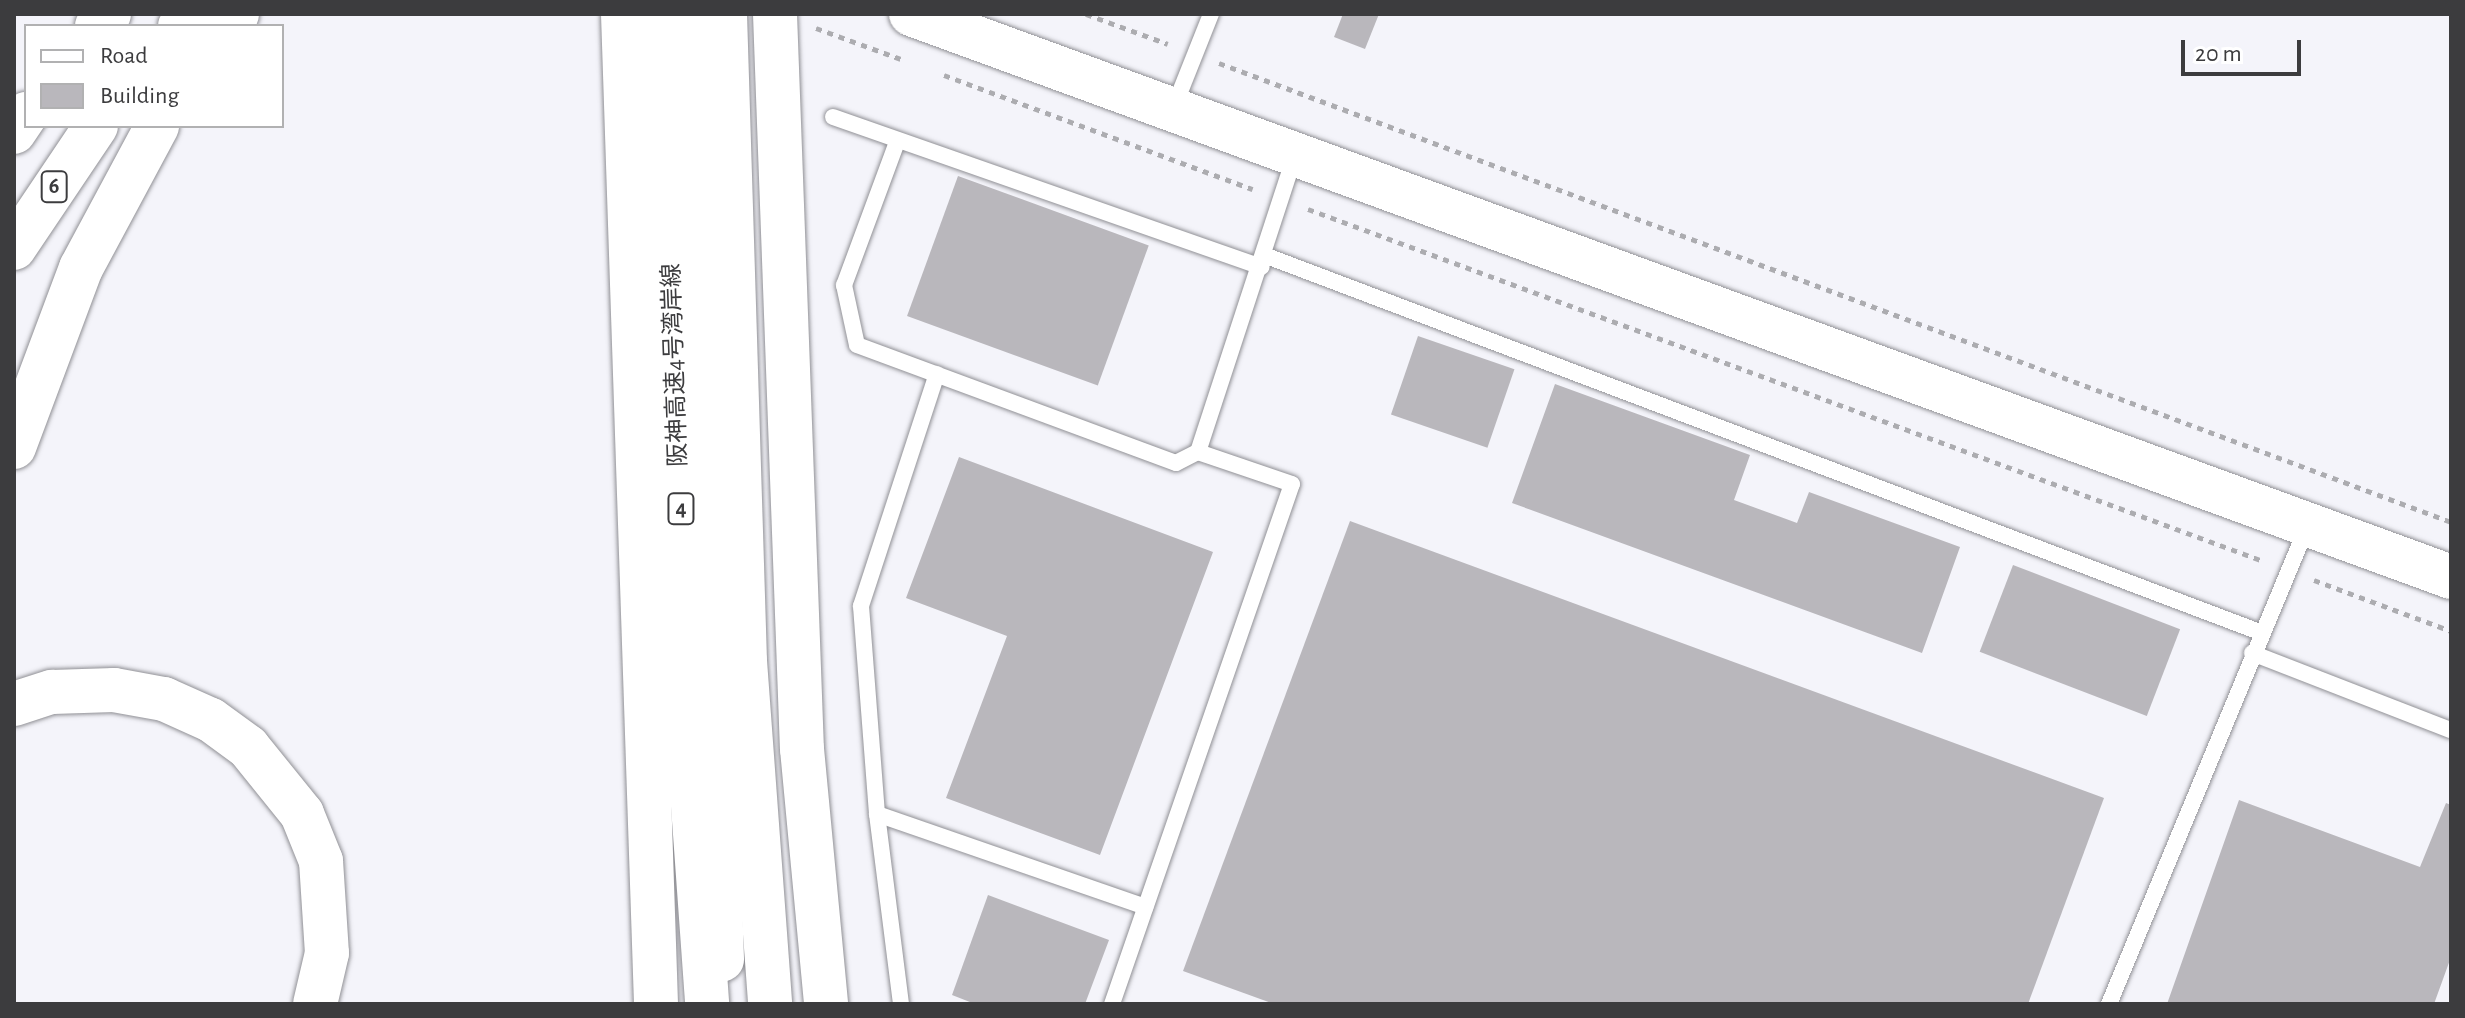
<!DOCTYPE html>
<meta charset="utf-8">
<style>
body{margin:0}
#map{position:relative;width:2465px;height:1018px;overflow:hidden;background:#f4f4fa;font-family:"Alegreya Sans","Noto Sans JP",sans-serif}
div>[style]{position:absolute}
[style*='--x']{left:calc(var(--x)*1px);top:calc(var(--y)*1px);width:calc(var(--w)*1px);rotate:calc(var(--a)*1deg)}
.building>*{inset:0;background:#b9b7bc;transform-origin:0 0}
.path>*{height:5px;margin-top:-2.5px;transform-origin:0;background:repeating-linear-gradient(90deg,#acacb0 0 6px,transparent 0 12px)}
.roads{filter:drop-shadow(0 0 2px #909095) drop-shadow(0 0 2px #909095)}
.lane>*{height:16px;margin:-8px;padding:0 8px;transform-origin:8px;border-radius:8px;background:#fff}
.secondary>*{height:44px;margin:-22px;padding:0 22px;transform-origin:22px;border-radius:22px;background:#fff}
.highway>*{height:44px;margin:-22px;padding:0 22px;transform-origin:22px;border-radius:22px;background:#fff}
span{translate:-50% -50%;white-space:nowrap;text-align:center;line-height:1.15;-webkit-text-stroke:6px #fff;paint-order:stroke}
.shield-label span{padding:2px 6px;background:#fff;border:2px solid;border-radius:6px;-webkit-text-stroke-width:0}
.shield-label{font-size:22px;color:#3c3c3e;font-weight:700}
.street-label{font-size:24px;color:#3c3c3e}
.frame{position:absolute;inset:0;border:16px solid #3c3c3e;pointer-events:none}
.legend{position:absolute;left:24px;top:24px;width:260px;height:104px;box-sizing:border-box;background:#fff;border:2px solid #b1b1b2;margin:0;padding:10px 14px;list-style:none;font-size:24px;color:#3c3c3e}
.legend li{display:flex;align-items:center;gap:16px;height:40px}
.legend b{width:40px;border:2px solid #b1b1b2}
.scale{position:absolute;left:2181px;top:40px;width:120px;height:36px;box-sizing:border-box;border:4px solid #3c3c3e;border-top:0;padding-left:10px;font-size:24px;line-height:28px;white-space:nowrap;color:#3c3c3e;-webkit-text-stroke:6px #fff;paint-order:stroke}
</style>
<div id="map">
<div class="building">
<div style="clip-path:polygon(1343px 14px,1379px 14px,1365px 49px,1334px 37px)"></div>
<div style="left:958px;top:176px;width:203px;height:149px;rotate:20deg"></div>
<div style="left:1418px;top:336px;width:102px;height:83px;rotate:19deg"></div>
<div style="clip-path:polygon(1555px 384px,1750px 455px,1734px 500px,1797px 523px,1809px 492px,1960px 547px,1922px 653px,1512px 503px)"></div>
<div style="clip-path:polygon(959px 457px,1213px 552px,1100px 855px,946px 798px,1007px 636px,906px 598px)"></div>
<div style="clip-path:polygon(1350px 521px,2104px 798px,2028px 1004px,1274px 1004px,1183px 971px)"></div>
<div style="left:2013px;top:565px;width:179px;height:93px;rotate:21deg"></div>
<div style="clip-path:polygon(2239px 800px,2420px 867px,2446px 803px,2451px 805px,2451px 957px,2434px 1004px,2167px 1004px)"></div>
<div style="clip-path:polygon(988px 895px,1109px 940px,1085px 1004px,975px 1004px,952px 995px)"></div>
</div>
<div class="path">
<div style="--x:1086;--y:14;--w:87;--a:20.1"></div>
<div style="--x:816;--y:28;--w:90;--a:20"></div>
<div style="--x:1219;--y:63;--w:1315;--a:20.43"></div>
<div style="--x:944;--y:75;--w:329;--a:20.3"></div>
<div style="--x:1308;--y:209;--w:1018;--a:20.23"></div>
<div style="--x:2314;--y:580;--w:146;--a:20.4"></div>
</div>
<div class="roads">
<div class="lane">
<div style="--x:1174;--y:107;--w:100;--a:-68.3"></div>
<div style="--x:833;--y:117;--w:454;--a:19.3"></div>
<div style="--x:897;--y:142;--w:153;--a:110.3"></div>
<div style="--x:844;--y:285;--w:61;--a:77.8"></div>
<div style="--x:857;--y:345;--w:340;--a:20.3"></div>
<div style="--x:1176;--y:463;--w:25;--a:-27"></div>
<div style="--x:1264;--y:255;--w:1067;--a:20.74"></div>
<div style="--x:2252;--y:653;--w:213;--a:21.2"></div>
<div style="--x:877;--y:814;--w:284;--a:19.1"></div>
<div style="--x:901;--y:1004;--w:192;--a:-97.2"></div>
<div style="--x:877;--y:814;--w:209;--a:-94.4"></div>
<div style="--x:861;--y:606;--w:244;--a:-71.9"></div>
<div style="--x:1112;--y:1004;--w:550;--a:-70.91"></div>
<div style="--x:1292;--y:484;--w:99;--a:-161.2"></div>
<div style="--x:1198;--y:452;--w:311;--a:-71.9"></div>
<div style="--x:2109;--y:1004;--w:516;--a:-67.46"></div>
</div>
<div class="secondary">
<div style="--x:691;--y:14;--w:946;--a:88.12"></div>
<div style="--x:911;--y:14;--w:1640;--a:20.08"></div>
</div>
<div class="highway">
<div style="--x:623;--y:14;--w:991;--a:88.09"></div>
<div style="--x:656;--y:14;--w:131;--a:84.3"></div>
<div style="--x:669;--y:144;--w:606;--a:88.11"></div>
<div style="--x:689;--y:750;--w:255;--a:85.9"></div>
<div style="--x:725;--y:14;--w:647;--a:88.23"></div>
<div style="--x:745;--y:661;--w:344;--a:85.8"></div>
<div style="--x:775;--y:14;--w:735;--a:87.9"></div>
<div style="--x:802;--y:749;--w:256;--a:84.6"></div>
<div style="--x:97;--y:26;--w:17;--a:-45"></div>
<div style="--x:180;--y:26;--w:16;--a:-47"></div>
<div style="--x:228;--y:26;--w:15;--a:-53"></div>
<div style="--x:14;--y:132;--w:22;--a:-56"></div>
<div style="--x:14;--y:248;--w:147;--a:-56.1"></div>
<div style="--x:14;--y:447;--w:191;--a:-69.5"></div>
<div style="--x:81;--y:268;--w:161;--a:-61.8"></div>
<div style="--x:14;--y:704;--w:40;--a:-18"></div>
<div style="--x:52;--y:692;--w:62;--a:-1.8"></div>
<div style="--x:114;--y:690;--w:51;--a:10.2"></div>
<div style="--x:164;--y:699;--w:51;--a:24.1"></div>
<div style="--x:211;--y:720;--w:46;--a:36.1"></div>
<div style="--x:248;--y:747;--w:86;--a:51.1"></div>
<div style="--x:302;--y:814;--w:51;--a:68"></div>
<div style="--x:321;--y:861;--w:92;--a:86.3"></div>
<div style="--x:327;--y:953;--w:52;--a:103.2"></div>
</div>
</div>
<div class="shield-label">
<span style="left:54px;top:187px">6</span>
<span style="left:681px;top:509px">4</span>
</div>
<div class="street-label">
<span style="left:676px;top:365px;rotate:-92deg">阪神高速4号湾岸線</span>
</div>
<div class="frame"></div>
<ul class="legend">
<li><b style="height:10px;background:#fff"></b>Road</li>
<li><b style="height:22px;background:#b9b7bc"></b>Building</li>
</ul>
<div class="scale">20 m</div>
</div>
